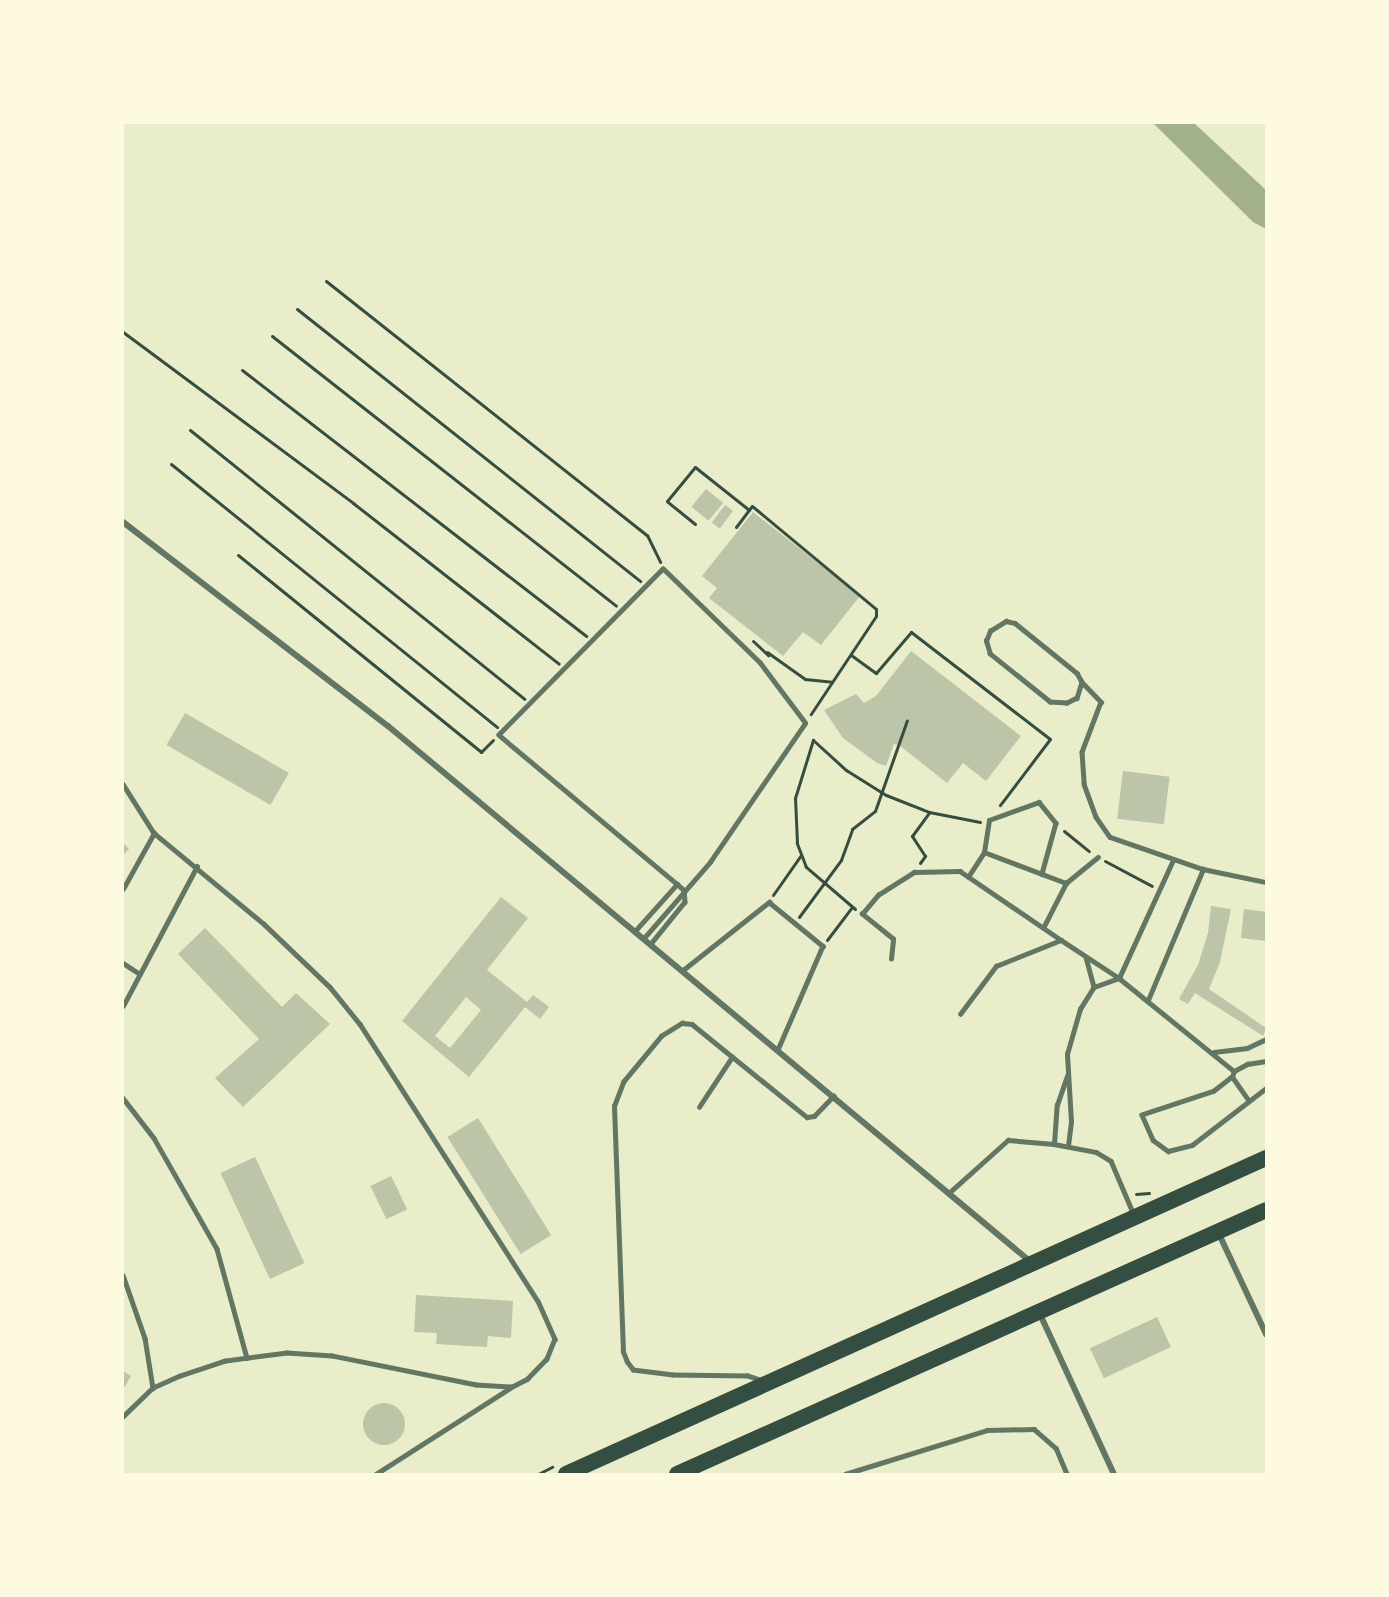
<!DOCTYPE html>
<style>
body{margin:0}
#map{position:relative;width:1389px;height:1597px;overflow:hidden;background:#e9edc9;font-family:"Nunito Sans",sans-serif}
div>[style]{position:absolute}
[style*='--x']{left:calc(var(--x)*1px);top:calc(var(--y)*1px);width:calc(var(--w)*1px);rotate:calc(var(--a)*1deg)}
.water>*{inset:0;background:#a3b18a}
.building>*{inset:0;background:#bcc5a7;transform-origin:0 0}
.round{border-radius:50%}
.path>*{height:3px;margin:-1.5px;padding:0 1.5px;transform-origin:1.5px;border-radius:1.5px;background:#344e41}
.service>*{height:4.5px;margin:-2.25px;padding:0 2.25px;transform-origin:2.25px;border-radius:2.25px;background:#617663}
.minor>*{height:6px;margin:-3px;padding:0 3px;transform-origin:3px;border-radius:3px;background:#617663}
.trunk>*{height:16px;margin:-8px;padding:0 8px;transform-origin:8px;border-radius:8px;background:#344e41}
span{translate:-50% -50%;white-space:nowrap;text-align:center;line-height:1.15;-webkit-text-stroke:6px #fefae0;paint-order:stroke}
.frame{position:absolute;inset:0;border:124px solid #fefae0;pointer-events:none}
</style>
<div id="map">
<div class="water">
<div style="clip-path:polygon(1153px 123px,1194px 123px,1266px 190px,1266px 229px,1253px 222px)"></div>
</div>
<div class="building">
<div style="left:706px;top:489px;width:22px;height:23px;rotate:39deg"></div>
<div style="left:725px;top:505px;width:10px;height:22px;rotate:37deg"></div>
<div style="clip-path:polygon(753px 512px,860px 596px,821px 645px,803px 632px,783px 656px,709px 598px,717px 588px,702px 576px)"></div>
<div style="clip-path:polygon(911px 651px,1021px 736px,986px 781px,963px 763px,947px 783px,899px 745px,894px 744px,886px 766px,877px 763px,843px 738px,824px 710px,856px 694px,864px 703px,876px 696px)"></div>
<div style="left:185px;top:713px;width:120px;height:37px;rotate:30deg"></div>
<div style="left:1123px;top:771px;width:47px;height:48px;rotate:7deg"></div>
<div style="clip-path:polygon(123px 843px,129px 849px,123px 855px)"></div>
<div style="clip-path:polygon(evenodd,501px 897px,528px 918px,487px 970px,527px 1002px,533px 995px,549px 1007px,540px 1019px,525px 1007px,469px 1077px,402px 1021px,501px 897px,466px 997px,481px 1010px,450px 1048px,435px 1036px,466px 997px)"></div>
<div style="clip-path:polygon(1211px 906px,1231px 909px,1220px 962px,1209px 989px,1266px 1028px,1263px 1036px,1195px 993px,1188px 1004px,1179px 999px,1198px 965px,1208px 933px)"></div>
<div style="clip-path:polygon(1244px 909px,1266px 912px,1266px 941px,1241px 938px)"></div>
<div style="clip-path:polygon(205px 928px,282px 1007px,296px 993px,330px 1024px,243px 1107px,215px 1078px,259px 1039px,178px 954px)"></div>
<div style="left:478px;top:1118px;width:138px;height:36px;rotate:58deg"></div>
<div style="left:255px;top:1157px;width:117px;height:38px;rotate:65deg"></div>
<div style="left:391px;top:1176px;width:37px;height:23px;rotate:64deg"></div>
<div style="clip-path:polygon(416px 1295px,513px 1301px,511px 1338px,488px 1336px,487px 1347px,436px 1344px,437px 1333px,414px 1332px)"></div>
<div style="left:1157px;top:1317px;width:33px;height:74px;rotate:65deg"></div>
<div style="clip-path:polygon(123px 1371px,131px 1376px,123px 1390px)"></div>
<div class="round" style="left:363px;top:1403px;width:42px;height:42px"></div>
</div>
<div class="path">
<div style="--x:326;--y:281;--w:409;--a:38.4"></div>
<div style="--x:647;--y:535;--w:30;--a:64"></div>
<div style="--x:297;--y:309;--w:438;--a:38.4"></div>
<div style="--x:123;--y:332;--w:287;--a:36.6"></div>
<div style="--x:353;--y:503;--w:261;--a:38"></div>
<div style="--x:272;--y:336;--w:437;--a:38.1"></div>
<div style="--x:242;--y:370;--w:435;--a:37.7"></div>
<div style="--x:190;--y:430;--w:429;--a:38.8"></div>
<div style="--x:171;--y:464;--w:419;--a:38.9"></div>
<div style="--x:695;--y:524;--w:36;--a:-141"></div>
<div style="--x:667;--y:501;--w:44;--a:-50.5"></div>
<div style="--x:695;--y:467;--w:69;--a:38.5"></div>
<div style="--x:736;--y:527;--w:26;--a:-53"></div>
<div style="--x:752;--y:506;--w:161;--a:39.7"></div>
<div style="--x:876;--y:609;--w:7;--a:90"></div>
<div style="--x:876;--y:616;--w:118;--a:123.6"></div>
<div style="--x:238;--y:555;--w:313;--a:39"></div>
<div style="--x:481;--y:752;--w:17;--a:-45"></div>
<div style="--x:753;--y:641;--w:21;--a:43"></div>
<div style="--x:767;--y:652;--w:47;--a:35.4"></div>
<div style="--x:805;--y:679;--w:27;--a:6"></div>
<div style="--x:851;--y:655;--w:31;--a:36"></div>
<div style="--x:876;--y:673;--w:54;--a:-49.5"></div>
<div style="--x:911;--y:632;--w:175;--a:37.6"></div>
<div style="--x:1050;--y:739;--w:83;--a:127.1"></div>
<div style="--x:1064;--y:831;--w:32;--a:39"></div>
<div style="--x:1105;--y:861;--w:53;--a:28"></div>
<div style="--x:920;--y:863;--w:9;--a:-54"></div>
<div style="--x:925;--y:856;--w:24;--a:-123"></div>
<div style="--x:912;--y:836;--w:29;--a:-54"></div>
<div style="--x:773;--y:895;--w:49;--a:-55"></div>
<div style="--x:855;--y:909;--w:65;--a:-139.4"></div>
<div style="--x:806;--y:867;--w:26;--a:-111"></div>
<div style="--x:797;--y:843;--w:45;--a:-92.5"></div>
<div style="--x:795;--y:798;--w:61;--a:-72.8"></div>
<div style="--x:813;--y:740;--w:45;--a:42.3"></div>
<div style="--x:846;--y:770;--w:47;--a:32"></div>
<div style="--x:886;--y:795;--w:46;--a:21.6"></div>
<div style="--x:929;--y:812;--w:52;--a:11.1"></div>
<div style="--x:799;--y:917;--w:71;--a:-53.6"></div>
<div style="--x:841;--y:860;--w:33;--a:-70"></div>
<div style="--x:852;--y:829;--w:29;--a:-38"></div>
<div style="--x:875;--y:811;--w:96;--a:-70.6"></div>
<div style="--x:827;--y:940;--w:41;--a:-52.9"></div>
<div style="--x:1136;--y:1194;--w:13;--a:-4"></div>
<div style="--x:538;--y:1474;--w:16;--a:-27"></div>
</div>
<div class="service">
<div style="--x:1006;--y:621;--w:9;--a:13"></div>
<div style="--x:1015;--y:623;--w:80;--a:38.9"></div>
<div style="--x:1077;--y:673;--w:10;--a:61"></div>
<div style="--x:1082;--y:682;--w:17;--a:107"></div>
<div style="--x:1077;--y:698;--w:11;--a:153"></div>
<div style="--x:1067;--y:703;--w:17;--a:-177"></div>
<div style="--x:1050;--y:702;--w:77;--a:-141.3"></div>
<div style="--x:990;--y:654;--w:14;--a:-107"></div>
<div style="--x:986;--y:641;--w:11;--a:-68"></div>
<div style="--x:990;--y:631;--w:19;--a:-32"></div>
<div style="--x:1082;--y:682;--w:28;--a:46"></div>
<div style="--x:1101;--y:702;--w:53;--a:110.8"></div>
<div style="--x:1082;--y:752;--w:32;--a:86"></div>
<div style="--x:1084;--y:784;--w:35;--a:70"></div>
<div style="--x:1096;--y:817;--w:24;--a:55"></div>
<div style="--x:1110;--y:837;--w:98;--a:19"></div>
<div style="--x:123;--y:784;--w:58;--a:57.7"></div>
<div style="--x:154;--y:833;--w:143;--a:39.6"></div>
<div style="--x:264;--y:924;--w:91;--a:43.7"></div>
<div style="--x:330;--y:987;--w:48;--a:51"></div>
<div style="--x:360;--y:1024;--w:329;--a:57.3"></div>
<div style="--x:538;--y:1301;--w:42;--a:65.9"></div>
<div style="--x:555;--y:1339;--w:22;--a:112"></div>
<div style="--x:547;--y:1359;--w:28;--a:134"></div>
<div style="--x:528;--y:1379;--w:18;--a:153"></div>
<div style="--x:512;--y:1387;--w:36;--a:-177"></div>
<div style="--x:476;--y:1385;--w:147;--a:-168.6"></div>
<div style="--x:332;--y:1356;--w:45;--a:-176.2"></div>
<div style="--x:287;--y:1353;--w:63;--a:172.6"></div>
<div style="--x:225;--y:1361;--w:47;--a:161.6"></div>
<div style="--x:180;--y:1376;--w:30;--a:156"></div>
<div style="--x:153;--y:1388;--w:42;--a:136"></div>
<div style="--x:984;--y:852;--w:88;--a:20.7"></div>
<div style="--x:968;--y:877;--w:30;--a:-57"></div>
<div style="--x:984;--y:852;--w:32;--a:-81"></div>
<div style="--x:989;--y:820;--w:53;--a:-19.8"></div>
<div style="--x:1039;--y:802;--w:27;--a:51"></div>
<div style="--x:1056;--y:823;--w:53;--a:105.4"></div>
<div style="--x:123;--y:889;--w:64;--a:-61"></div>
<div style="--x:1043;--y:928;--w:51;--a:-62.9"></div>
<div style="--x:1066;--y:883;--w:41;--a:-39.1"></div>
<div style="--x:635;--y:931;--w:63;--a:-48.2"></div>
<div style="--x:677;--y:884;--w:9;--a:41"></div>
<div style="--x:684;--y:890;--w:12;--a:85"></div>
<div style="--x:685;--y:902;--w:54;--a:129"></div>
<div style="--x:644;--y:938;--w:101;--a:-49"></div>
<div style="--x:710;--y:862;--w:168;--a:-55.6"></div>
<div style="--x:805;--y:723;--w:75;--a:-126.9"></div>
<div style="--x:760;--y:663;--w:135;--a:-135.9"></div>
<div style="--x:663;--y:569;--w:233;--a:134.7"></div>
<div style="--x:499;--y:735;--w:232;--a:39.9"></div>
<div style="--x:1086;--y:957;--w:31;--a:75"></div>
<div style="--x:891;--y:959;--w:20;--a:-84"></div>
<div style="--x:893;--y:939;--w:40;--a:-141"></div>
<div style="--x:862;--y:914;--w:25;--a:-50"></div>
<div style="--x:878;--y:895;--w:43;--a:-32.6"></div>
<div style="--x:914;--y:872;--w:46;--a:-1.2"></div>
<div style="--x:960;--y:871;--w:122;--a:34.3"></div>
<div style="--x:123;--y:963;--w:20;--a:33"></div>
<div style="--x:683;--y:970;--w:110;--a:-38.3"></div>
<div style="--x:769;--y:902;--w:70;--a:39.2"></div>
<div style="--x:823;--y:946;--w:113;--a:113.4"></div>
<div style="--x:1148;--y:1000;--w:142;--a:-67.2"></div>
<div style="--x:1203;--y:869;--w:64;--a:11.7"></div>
<div style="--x:123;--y:1006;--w:158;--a:-62.1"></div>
<div style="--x:960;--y:1014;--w:60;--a:-53.1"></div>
<div style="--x:996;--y:966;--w:70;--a:-21.8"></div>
<div style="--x:1061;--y:940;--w:69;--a:33.2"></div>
<div style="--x:1119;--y:978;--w:130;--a:-65.4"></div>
<div style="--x:1214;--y:1052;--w:33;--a:-7"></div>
<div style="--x:1247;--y:1048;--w:21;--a:-25"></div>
<div style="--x:1232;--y:1077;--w:23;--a:142"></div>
<div style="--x:1214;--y:1091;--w:76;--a:161.6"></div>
<div style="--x:1142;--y:1115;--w:27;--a:66"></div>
<div style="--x:1153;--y:1140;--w:19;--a:36"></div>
<div style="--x:1168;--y:1151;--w:25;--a:-14"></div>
<div style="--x:1192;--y:1145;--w:93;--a:-37.6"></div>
<div style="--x:123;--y:1098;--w:51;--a:52.2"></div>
<div style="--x:154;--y:1138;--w:128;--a:60.4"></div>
<div style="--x:217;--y:1249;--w:113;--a:74.6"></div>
<div style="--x:1248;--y:1100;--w:28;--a:-125"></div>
<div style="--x:1232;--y:1077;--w:6;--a:-72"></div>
<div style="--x:1234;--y:1071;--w:15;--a:-28"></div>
<div style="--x:1247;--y:1064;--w:19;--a:-9"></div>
<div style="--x:699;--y:1107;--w:60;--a:-56.6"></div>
<div style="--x:1054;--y:1144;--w:39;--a:-86"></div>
<div style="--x:1057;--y:1105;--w:31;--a:-71"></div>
<div style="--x:1068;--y:1146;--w:24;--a:-83"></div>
<div style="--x:1071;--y:1122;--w:68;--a:-93.4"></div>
<div style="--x:1067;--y:1054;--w:47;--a:-73.9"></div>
<div style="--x:1080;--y:1009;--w:26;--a:-58"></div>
<div style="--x:1094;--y:987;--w:27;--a:-20"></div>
<div style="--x:1119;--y:978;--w:148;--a:39"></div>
<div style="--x:950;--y:1192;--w:78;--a:-41.9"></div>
<div style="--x:1008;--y:1140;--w:46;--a:5"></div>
<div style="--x:1054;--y:1144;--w:43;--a:10.8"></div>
<div style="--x:1096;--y:1152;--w:17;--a:31"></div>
<div style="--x:1111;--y:1161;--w:59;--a:66.9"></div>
<div style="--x:123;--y:1275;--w:67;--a:70.8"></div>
<div style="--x:145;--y:1338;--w:51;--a:80.9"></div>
<div style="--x:760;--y:1380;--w:13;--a:-162"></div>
<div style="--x:748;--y:1376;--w:75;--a:-179.2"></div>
<div style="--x:673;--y:1375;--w:40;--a:-172.9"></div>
<div style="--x:633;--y:1370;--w:10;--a:-127"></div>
<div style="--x:627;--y:1362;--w:11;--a:-112"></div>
<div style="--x:623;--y:1352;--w:246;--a:-92.1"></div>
<div style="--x:614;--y:1106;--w:26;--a:-69"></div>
<div style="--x:623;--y:1082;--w:60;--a:-50.4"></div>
<div style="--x:661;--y:1036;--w:25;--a:-32"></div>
<div style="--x:682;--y:1023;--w:10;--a:6"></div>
<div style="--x:692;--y:1024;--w:148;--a:39"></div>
<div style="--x:807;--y:1117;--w:7;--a:-8"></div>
<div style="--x:814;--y:1116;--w:28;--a:-46"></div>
<div style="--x:376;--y:1474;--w:159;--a:-32.7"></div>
<div style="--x:845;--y:1474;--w:149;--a:-17.2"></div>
<div style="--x:987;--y:1430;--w:47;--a:-1.2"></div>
<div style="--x:1034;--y:1429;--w:29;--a:41"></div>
<div style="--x:1056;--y:1448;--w:28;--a:67"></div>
</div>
<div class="minor">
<div style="--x:123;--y:522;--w:334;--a:37.6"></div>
<div style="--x:388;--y:726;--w:839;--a:39.82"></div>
<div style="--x:1218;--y:1232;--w:113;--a:64.8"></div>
<div style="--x:1039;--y:1312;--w:179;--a:65.2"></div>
</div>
<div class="trunk">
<div style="--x:566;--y:1474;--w:768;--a:-24.3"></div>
<div style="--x:677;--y:1474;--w:645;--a:-24.14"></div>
</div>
<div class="frame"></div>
</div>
